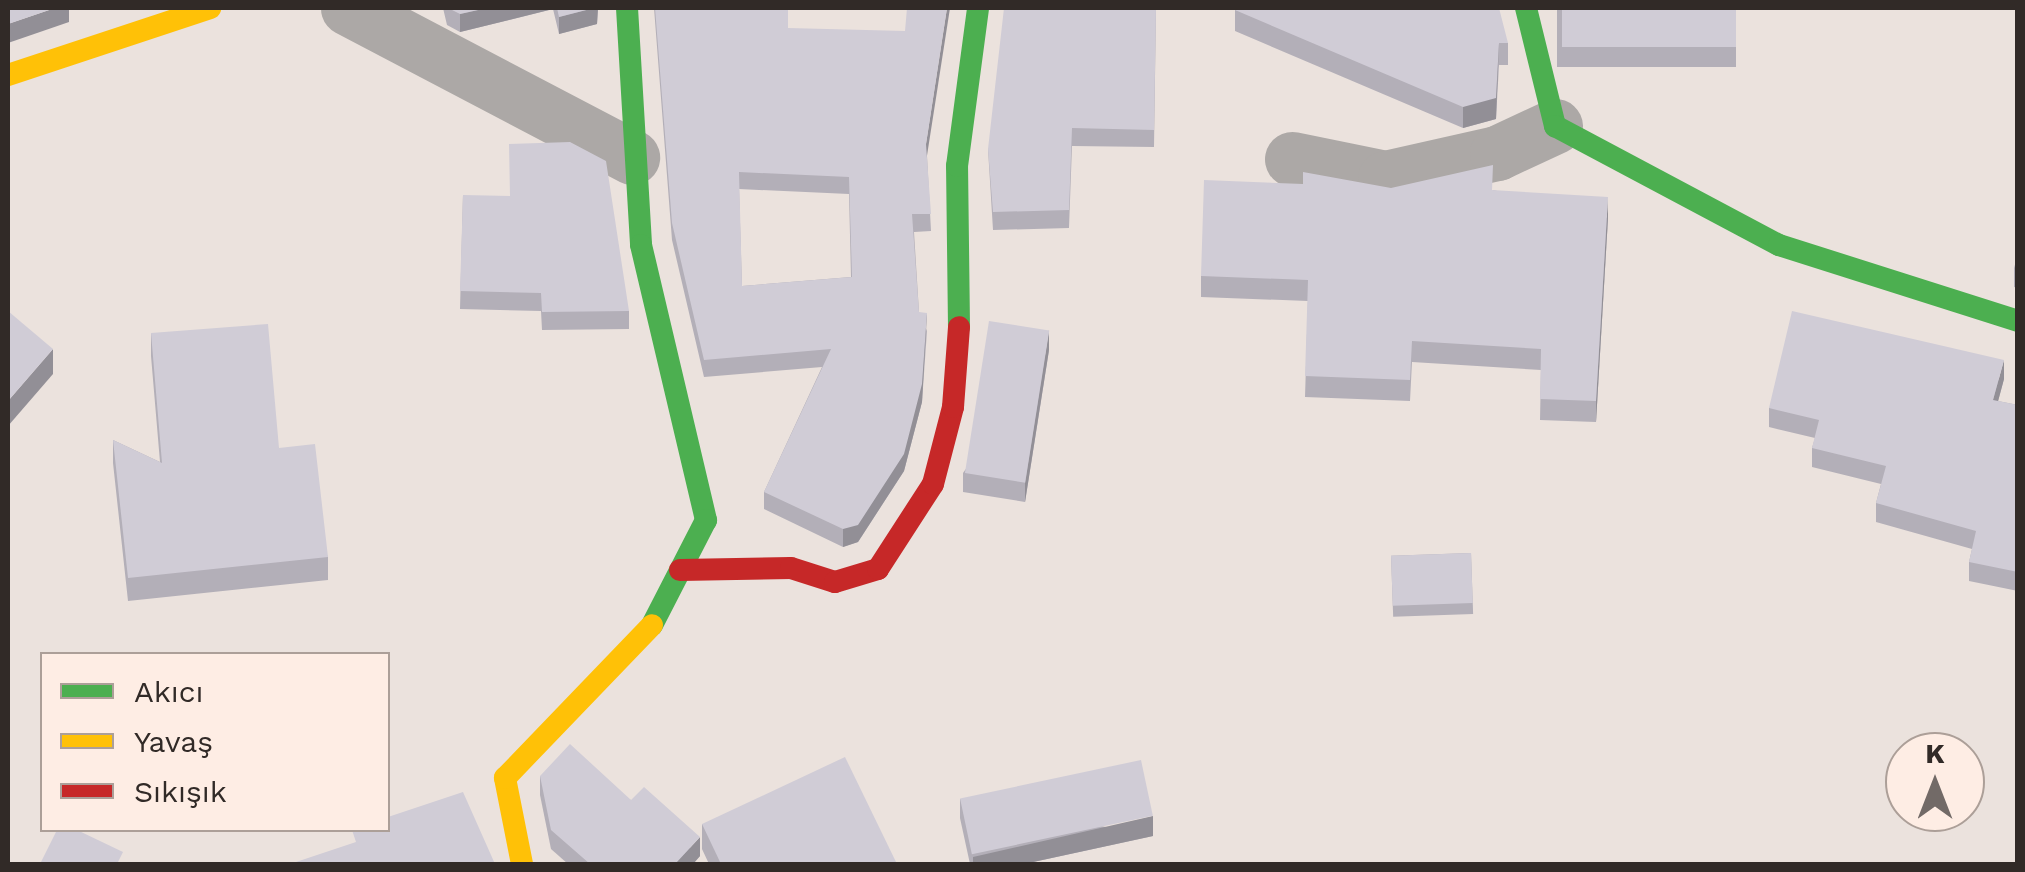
<!DOCTYPE html>
<meta charset="utf-8">
<style>
body{margin:0}
#map{position:relative;width:2025px;height:872px;overflow:hidden;background:#ebe2dd;font-family:"Work Sans",sans-serif}
div>[style]{position:absolute}
[style*='--x']{left:calc(var(--x)*1px);top:calc(var(--y)*1px);width:calc(var(--w)*1px);rotate:calc(var(--a)*1deg)}
.street>*{height:55px;margin:-27.5px;padding:0 27.5px;transform-origin:27.5px;border-radius:27.5px;background:#aca8a6}
.fast>*{height:22px;margin:-11px;padding:0 11px;transform-origin:11px;border-radius:11px;background:#4caf50}
.slow>*{height:22px;margin:-11px;padding:0 11px;transform-origin:11px;border-radius:11px;background:#ffc107}
.jam>*{height:22px;margin:-11px;padding:0 11px;transform-origin:11px;border-radius:11px;background:#c62828}
.wall>*{inset:0;background:#b3afb8;transform-origin:0 0}
.shaded-wall>*{inset:0;background:#928f96}
.building>*{inset:0;background:#d0ccd6;transform-origin:0 0}
span{translate:-50% -50%;white-space:nowrap;text-align:center;line-height:1.15;-webkit-text-stroke:9px #feede4;paint-order:stroke}
.frame{position:absolute;inset:0;border:10px solid #312a27;pointer-events:none}
.legend{position:absolute;left:40px;top:652px;width:350px;height:180px;box-sizing:border-box;background:#feede4;border:2px solid #ac9f98;margin:0;padding:12px 18px;list-style:none;font-size:30px;color:#312a27}
.legend li{display:flex;align-items:center;gap:20px;height:50px}
.legend b{width:50px;border:2px solid #ac9f98}
.north{position:absolute;left:1885px;top:732px;width:100px;height:100px;box-sizing:border-box;background:#feede4;border:2px solid #ac9f98;border-radius:50%;rotate:0deg;font-size:28px;font-weight:700;line-height:40px;text-align:center;color:#312a27}
.north::after{content:'';display:block;margin:auto;width:35px;height:45px;background:#726a67;clip-path:polygon(50% 0,100% 100%,50% 72%,0 100%)}
</style>
<div id="map">
<div class="street">
<div style="--x:348;--y:8;--w:321;--a:27.7"></div>
<div style="--x:1292;--y:159;--w:95;--a:11.5"></div>
<div style="--x:1385;--y:178;--w:115;--a:-12.6"></div>
<div style="--x:1497;--y:153;--w:64;--a:-25"></div>
</div>
<div class="fast">
<div style="--x:627;--y:8;--w:237;--a:86.6"></div>
<div style="--x:641;--y:245;--w:283;--a:76.7"></div>
<div style="--x:706;--y:520;--w:118;--a:117.2"></div>
<div style="--x:1526;--y:8;--w:122;--a:76.2"></div>
<div style="--x:1555;--y:126;--w:254;--a:28"></div>
<div style="--x:1779;--y:245;--w:251;--a:17.6"></div>
<div style="--x:959;--y:327;--w:161;--a:-90.7"></div>
<div style="--x:957;--y:166;--w:159;--a:-82.4"></div>
</div>
<div class="slow">
<div style="--x:8;--y:75;--w:213;--a:-18.3"></div>
<div style="--x:522;--y:864;--w:88;--a:-101.2"></div>
<div style="--x:505;--y:778;--w:212;--a:-46.1"></div>
</div>
<div class="jam">
<div style="--x:680;--y:570;--w:111;--a:-1"></div>
<div style="--x:791;--y:568;--w:46;--a:17.7"></div>
<div style="--x:835;--y:582;--w:45;--a:-16.8"></div>
<div style="--x:878;--y:569;--w:101;--a:-57.1"></div>
<div style="--x:933;--y:484;--w:80;--a:-75.4"></div>
<div style="--x:953;--y:407;--w:80;--a:-85.7"></div>
</div>
<div class="wall">
<div style="clip-path:polygon(443px 8px,598px 8px,597px 24px,559px 34px,553px 9px,460px 32px,447px 25px)"></div>
<div style="clip-path:polygon(evenodd,654px 8px,788px 8px,788px 28px,927px 156px,931px 231px,914px 232px,919px 312px,927px 331px,922px 402px,904px 471px,858px 542px,843px 547px,764px 509px,764px 492px,822px 367px,704px 377px,672px 240px,654px 8px,739px 189px,849px 194px,851px 277px,742px 286px,739px 189px)"></div>
<div style="clip-path:polygon(1156px 8px,1154px 147px,1072px 146px,1069px 228px,993px 230px,988px 149px)"></div>
<div style="left:1557px;top:8px;width:179px;height:59px"></div>
<div style="clip-path:polygon(1235px 10px,1508px 43px,1508px 65px,1499px 65px,1496px 119px,1463px 128px,1235px 31px)"></div>
<div style="clip-path:polygon(1391px 188px,1493px 190px,1608px 218px,1596px 422px,1540px 420px,1541px 370px,1412px 362px,1410px 401px,1305px 397px,1308px 301px,1201px 297px,1201px 276px)"></div>
<div style="clip-path:polygon(463px 195px,629px 311px,629px 329px,542px 330px,541px 311px,460px 309px)"></div>
<div style="clip-path:polygon(2018px 254px,2018px 288px,2014px 287px,2014px 268px)"></div>
<div style="clip-path:polygon(151px 333px,279px 448px,328px 557px,328px 580px,128px 601px,113px 463px,113px 440px,160px 462px,151px 356px)"></div>
<div style="clip-path:polygon(1049px 350px,1025px 502px,963px 492px,963px 473px)"></div>
<div style="clip-path:polygon(2004px 379px,1998px 401px,2018px 405px,2018px 591px,1969px 581px,1969px 562px,1972px 549px,1876px 522px,1876px 503px,1881px 484px,1812px 467px,1812px 448px,1815px 438px,1769px 427px,1769px 408px)"></div>
<div style="left:1471px;top:553px;width:61px;height:80px;rotate:88deg"></div>
<div style="clip-path:polygon(540px 776px,631px 800px,700px 856px,693px 864px,568px 864px,551px 849px,540px 795px)"></div>
<div style="clip-path:polygon(960px 799px,1153px 836px,1024px 864px,970px 864px,960px 818px)"></div>
<div style="clip-path:polygon(702px 824px,897px 864px,709px 864px,702px 849px)"></div>
</div>
<div class="shaded-wall">
<div style="clip-path:polygon(55px 8px,69px 8px,69px 22px,8px 43px,8px 24px)"></div>
<div style="clip-path:polygon(487px 8px,553px 8px,553px 9px,460px 32px,460px 14px)"></div>
<div style="clip-path:polygon(594px 8px,598px 8px,597px 24px,559px 34px,559px 17px)"></div>
<div style="clip-path:polygon(947px 8px,950px 8px,926px 162px,926px 144px)"></div>
<div style="clip-path:polygon(1499px 43px,1496px 119px,1463px 128px,1463px 107px)"></div>
<div style="clip-path:polygon(1608px 197px,1608px 218px,1596px 422px,1596px 401px)"></div>
<div style="clip-path:polygon(927px 313px,922px 402px,904px 471px,858px 542px,843px 547px,843px 529px)"></div>
<div style="clip-path:polygon(1049px 330px,1049px 350px,1025px 502px,1025px 483px)"></div>
<div style="clip-path:polygon(53px 349px,53px 374px,8px 426px,8px 401px)"></div>
<div style="clip-path:polygon(2004px 360px,2004px 379px,1993px 420px,1993px 400px)"></div>
<div style="clip-path:polygon(1153px 816px,1153px 836px,1024px 864px,973px 864px,973px 857px)"></div>
<div style="clip-path:polygon(700px 837px,700px 856px,693px 864px,675px 864px)"></div>
</div>
<div class="building">
<div style="clip-path:polygon(8px 8px,55px 8px,8px 24px)"></div>
<div style="clip-path:polygon(448px 8px,487px 8px,460px 14px)"></div>
<div style="clip-path:polygon(557px 8px,594px 8px,559px 17px)"></div>
<div style="clip-path:polygon(evenodd,655px 8px,788px 8px,788px 28px,905px 31px,907px 8px,947px 8px,926px 144px,931px 214px,912px 214px,919px 312px,927px 313px,922px 384px,904px 454px,858px 525px,843px 529px,764px 492px,831px 349px,704px 360px,672px 223px,655px 8px,739px 172px,849px 177px,852px 277px,742px 286px,739px 172px)"></div>
<div style="clip-path:polygon(1004px 8px,1156px 8px,1154px 130px,1072px 128px,1069px 210px,993px 212px,988px 149px)"></div>
<div style="clip-path:polygon(1235px 8px,1499px 8px,1508px 43px,1499px 43px,1496px 98px,1463px 107px,1235px 10px)"></div>
<div style="left:1562px;top:8px;width:174px;height:39px"></div>
<div style="clip-path:polygon(570px 142px,606px 161px,629px 311px,542px 312px,541px 293px,460px 291px,463px 195px,510px 196px,509px 144px)"></div>
<div style="clip-path:polygon(1493px 165px,1492px 190px,1608px 197px,1596px 401px,1540px 399px,1541px 349px,1412px 341px,1410px 380px,1305px 376px,1308px 280px,1201px 276px,1204px 180px,1303px 184px,1303px 172px,1391px 188px)"></div>
<div style="clip-path:polygon(8px 311px,53px 349px,8px 401px)"></div>
<div style="clip-path:polygon(1792px 311px,2004px 360px,1993px 400px,2018px 405px,2018px 572px,1969px 562px,1976px 531px,1876px 503px,1886px 466px,1812px 448px,1819px 420px,1769px 408px)"></div>
<div style="left:989px;top:321px;width:61px;height:154px;rotate:9deg"></div>
<div style="clip-path:polygon(268px 324px,279px 448px,315px 444px,328px 557px,128px 578px,113px 440px,162px 463px,151px 333px)"></div>
<div style="left:1471px;top:553px;width:50px;height:80px;rotate:88deg"></div>
<div style="clip-path:polygon(570px 744px,631px 800px,644px 787px,700px 837px,675px 864px,590px 864px,551px 830px,540px 776px)"></div>
<div style="clip-path:polygon(845px 757px,897px 864px,721px 864px,702px 824px)"></div>
<div style="left:1141px;top:760px;width:57px;height:185px;rotate:78deg"></div>
<div style="clip-path:polygon(463px 792px,495px 864px,290px 864px,356px 842px,352px 830px,388px 830px,388px 817px)"></div>
<div style="clip-path:polygon(57px 830px,77px 830px,123px 852px,117px 864px,40px 864px)"></div>
</div>
<div class="frame"></div>
<ul class="legend">
<li><b style="height:12px;background:#4caf50"></b>Akıcı</li>
<li><b style="height:12px;background:#ffc107"></b>Yavaş</li>
<li><b style="height:12px;background:#c62828"></b>Sıkışık</li>
</ul>
<div class="north">K</div>
</div>
